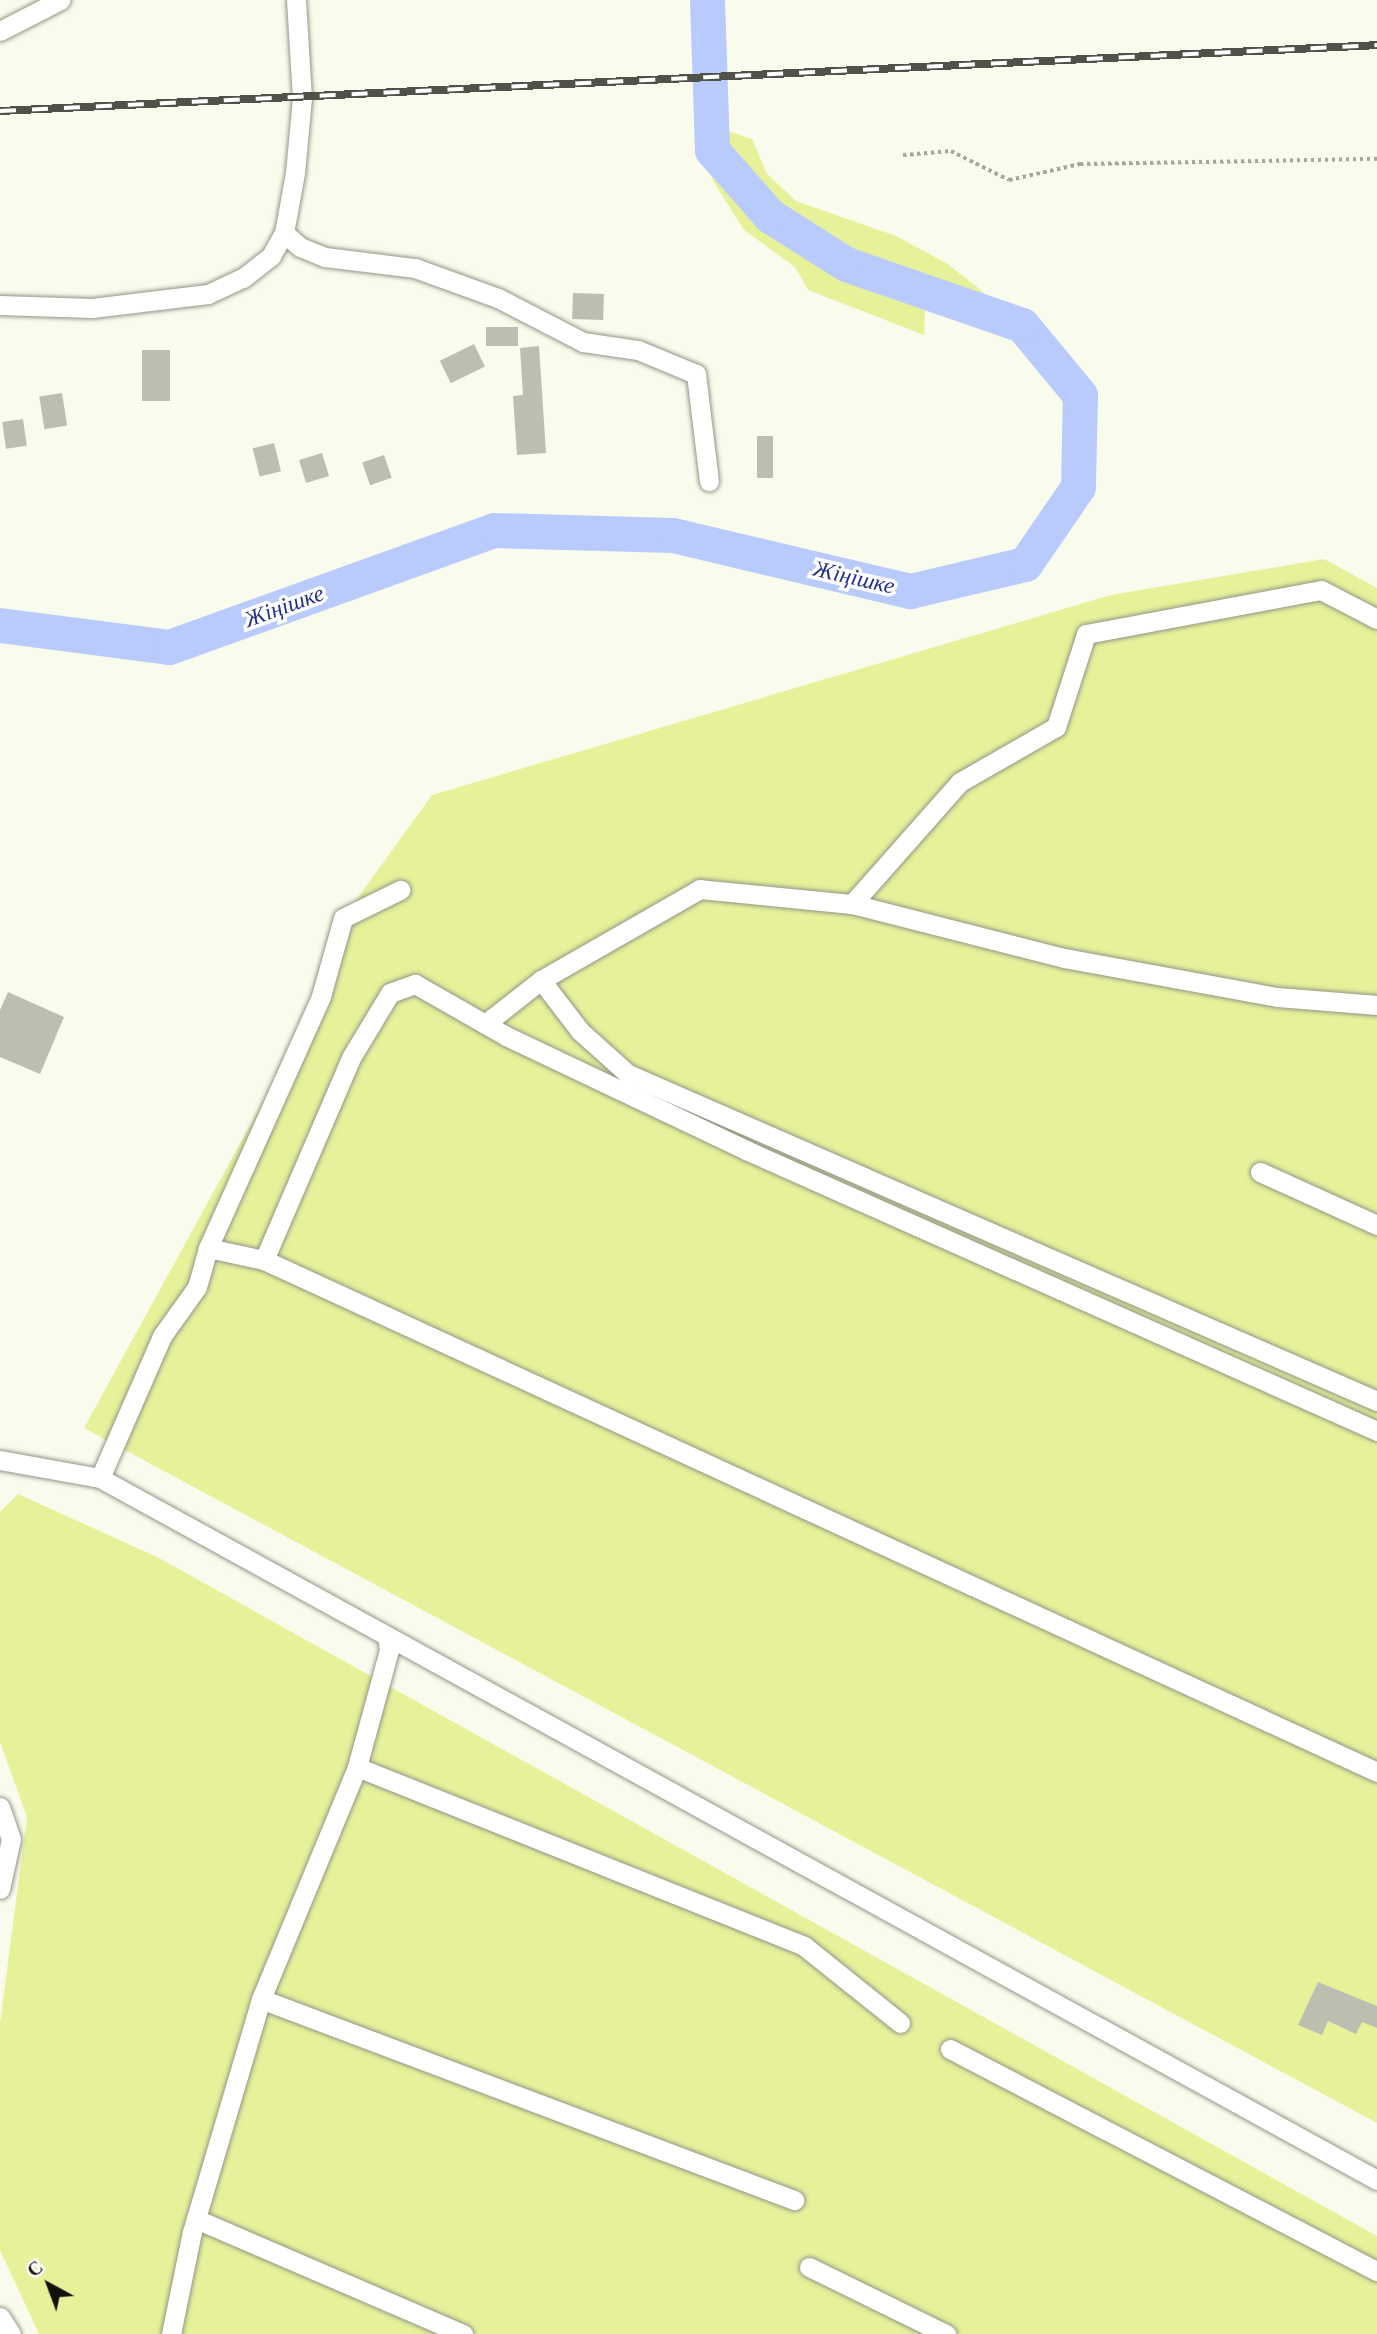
<!DOCTYPE html>
<meta charset="utf-8">
<style>
body{margin:0}
#map{position:relative;width:1377px;height:2334px;overflow:hidden;background:#f9fcec;font-family:"Crimson Pro",serif}
div>[style]{position:absolute}
[style*='--x']{left:calc(var(--x)*1px);top:calc(var(--y)*1px);width:calc(var(--w)*1px);rotate:calc(var(--a)*1deg)}
.green>*{inset:0;background:#e6f19a}
.river>*{height:35px;margin:-17.5px;padding:0 17.5px;transform-origin:17.5px;border-radius:17.5px;background:#b9cbfc}
.building>*{inset:0;background:#bcbfb0;transform-origin:0 0}
.path>*{height:3.5px;margin-top:-1.75px;transform-origin:0;background:repeating-linear-gradient(90deg,#a5a79b 0 3.5px,transparent 0 7px)}
.roads{filter:drop-shadow(0 0 2px #939587) drop-shadow(0 0 2px #939587)}
.minor>*{height:19px;margin:-9.5px;padding:0 9.5px;transform-origin:9.5px;border-radius:9.5px;background:#fff}
.rail>*{height:8px;margin-top:-4px;transform-origin:0;background:repeating-linear-gradient(90deg,#fff 0 16px,#505149 0 32px);box-sizing:border-box;border-block:2px solid #505149}
span{translate:-50% -50%;white-space:nowrap;text-align:center;line-height:1.15;-webkit-text-stroke:7px #fff;paint-order:stroke}
.water-label{font-size:23px;color:#21318b;font-style:italic}
.north{position:absolute;left:14px;top:2250px;width:70px;height:70px;-webkit-text-stroke:5px #fff;paint-order:stroke;rotate:319deg;font-size:19px;font-weight:700;line-height:28px;text-align:center;color:#12120d}
.north::after{content:'';display:block;margin:auto;width:24px;height:32px;background:#12120d;clip-path:polygon(50% 0,100% 100%,50% 72%,0 100%)}
</style>
<div id="map">
<div class="green">
<div style="clip-path:polygon(719px 128px,752px 139px,767px 174px,796px 201px,896px 236px,946px 263px,981px 290px,986px 298px,979px 318px,925px 310px,924px 335px,808px 290px,795px 267px,744px 230px,713px 181px,703px 145px)"></div>
<div style="clip-path:polygon(1324px 559px,1377px 588px,1377px 2123px,84px 1428px,321px 996px,343px 918px,432px 795px,1111px 595px)"></div>
<div style="clip-path:polygon(18px 1494px,159px 1558px,1377px 2236px,1377px 2334px,39px 2334px,0 2250px,0 2023px,27px 1817px,0 1742px,0 1512px)"></div>
</div>
<div class="river">
<div style="--x:0;--y:625;--w:170;--a:7.4"></div>
<div style="--x:169;--y:647;--w:345;--a:-19.8"></div>
<div style="--x:494;--y:530;--w:179;--a:1.6"></div>
<div style="--x:673;--y:535;--w:244;--a:13.3"></div>
<div style="--x:910;--y:591;--w:118;--a:-13.2"></div>
<div style="--x:1025;--y:564;--w:93;--a:-55.5"></div>
<div style="--x:1078;--y:487;--w:92;--a:-88.8"></div>
<div style="--x:1080;--y:395;--w:91;--a:-129.6"></div>
<div style="--x:1022;--y:325;--w:186;--a:-160.9"></div>
<div style="--x:846;--y:264;--w:90;--a:-147.7"></div>
<div style="--x:770;--y:216;--w:88;--a:-131.3"></div>
<div style="--x:712;--y:150;--w:150;--a:-91.9"></div>
</div>
<div class="building">
<div style="left:573px;top:293px;width:31px;height:26px;rotate:2deg"></div>
<div style="left:486px;top:327px;width:32px;height:19px"></div>
<div style="left:474px;top:344px;width:25px;height:38px;rotate:64deg"></div>
<div style="clip-path:polygon(539px 346px,546px 453px,517px 455px,513px 396px,523px 395px,520px 348px)"></div>
<div style="left:142px;top:350px;width:28px;height:51px"></div>
<div style="left:62px;top:393px;width:33px;height:23px;rotate:81deg"></div>
<div style="left:23px;top:419px;width:27px;height:21px;rotate:82deg"></div>
<div style="left:757px;top:436px;width:16px;height:42px"></div>
<div style="left:274px;top:443px;width:29px;height:22px;rotate:76deg"></div>
<div style="left:322px;top:453px;width:24px;height:24px;rotate:73deg"></div>
<div style="left:384px;top:455px;width:24px;height:23px;rotate:71deg"></div>
<div style="clip-path:polygon(8px 992px,64px 1017px,40px 1074px,0 1057px,0 1010px)"></div>
<div style="clip-path:polygon(1318px 1982px,1377px 2006px,1377px 2028px,1362px 2022px,1356px 2034px,1328px 2021px,1322px 2035px,1298px 2025px)"></div>
</div>
<div class="path">
<div style="--x:903;--y:155;--w:48;--a:-4.8"></div>
<div style="--x:951;--y:151;--w:65;--a:26.6"></div>
<div style="--x:1009;--y:180;--w:73;--a:-12.7"></div>
<div style="--x:1080;--y:164;--w:297;--a:-1"></div>
</div>
<div class="roads">
<div class="minor">
<div style="--x:0;--y:31;--w:68;--a:-27.3"></div>
<div style="--x:284;--y:233;--w:21;--a:41"></div>
<div style="--x:300;--y:247;--w:27;--a:22"></div>
<div style="--x:325;--y:257;--w:91;--a:7"></div>
<div style="--x:415;--y:268;--w:88;--a:19.9"></div>
<div style="--x:498;--y:298;--w:96;--a:27.4"></div>
<div style="--x:583;--y:342;--w:56;--a:8.3"></div>
<div style="--x:638;--y:350;--w:63;--a:22.5"></div>
<div style="--x:696;--y:374;--w:108;--a:83.1"></div>
<div style="--x:0;--y:305;--w:92;--a:1.9"></div>
<div style="--x:92;--y:308;--w:117;--a:-6.9"></div>
<div style="--x:208;--y:294;--w:38;--a:-25"></div>
<div style="--x:243;--y:278;--w:36;--a:-38"></div>
<div style="--x:271;--y:256;--w:26;--a:-61"></div>
<div style="--x:284;--y:233;--w:61;--a:-79.6"></div>
<div style="--x:295;--y:173;--w:75;--a:-84.7"></div>
<div style="--x:302;--y:98;--w:98;--a:-93.5"></div>
<div style="--x:852;--y:904;--w:163;--a:-48.5"></div>
<div style="--x:960;--y:782;--w:111;--a:-29.8"></div>
<div style="--x:1056;--y:727;--w:98;--a:-72.1"></div>
<div style="--x:1086;--y:634;--w:239;--a:-10.6"></div>
<div style="--x:1321;--y:590;--w:63;--a:27.4"></div>
<div style="--x:1377;--y:1005;--w:100;--a:-175.4"></div>
<div style="--x:1277;--y:997;--w:217;--a:-169.6"></div>
<div style="--x:1064;--y:958;--w:219;--a:-165.7"></div>
<div style="--x:852;--y:904;--w:153;--a:-174.4"></div>
<div style="--x:700;--y:889;--w:183;--a:150.2"></div>
<div style="--x:541;--y:980;--w:64;--a:52.6"></div>
<div style="--x:580;--y:1031;--w:64;--a:41.9"></div>
<div style="--x:628;--y:1074;--w:817;--a:23.59"></div>
<div style="--x:485;--y:1024;--w:71;--a:-38.2"></div>
<div style="--x:1260;--y:1172;--w:128;--a:24.4"></div>
<div style="--x:208;--y:1248;--w:57;--a:12.1"></div>
<div style="--x:264;--y:1260;--w:222;--a:-66.7"></div>
<div style="--x:352;--y:1056;--w:74;--a:-58.9"></div>
<div style="--x:390;--y:993;--w:27;--a:-20"></div>
<div style="--x:415;--y:984;--w:105;--a:29.7"></div>
<div style="--x:506;--y:1036;--w:266;--a:25.4"></div>
<div style="--x:746;--y:1150;--w:691;--a:24"></div>
<div style="--x:264;--y:1260;--w:1225;--a:24.7"></div>
<div style="--x:0;--y:1460;--w:102;--a:10.2"></div>
<div style="--x:100;--y:1478;--w:1457;--a:28.8"></div>
<div style="--x:100;--y:1478;--w:155;--a:-66.4"></div>
<div style="--x:162;--y:1336;--w:60;--a:-54.5"></div>
<div style="--x:197;--y:1287;--w:41;--a:-74.2"></div>
<div style="--x:208;--y:1248;--w:276;--a:-65.8"></div>
<div style="--x:321;--y:996;--w:81;--a:-74.2"></div>
<div style="--x:343;--y:918;--w:64;--a:-26.2"></div>
<div style="--x:357;--y:1767;--w:482;--a:21.8"></div>
<div style="--x:804;--y:1946;--w:123;--a:38.7"></div>
<div style="--x:0;--y:1807;--w:34;--a:71"></div>
<div style="--x:11;--y:1839;--w:51;--a:102.4"></div>
<div style="--x:261;--y:1999;--w:570;--a:20.66"></div>
<div style="--x:950;--y:2049;--w:481;--a:27.5"></div>
<div style="--x:196;--y:2219;--w:291;--a:23.3"></div>
<div style="--x:809;--y:2267;--w:153;--a:26.1"></div>
<div style="--x:0;--y:2317;--w:20;--a:57"></div>
<div style="--x:171;--y:2334;--w:104;--a:-78.4"></div>
<div style="--x:192;--y:2232;--w:243;--a:-73.5"></div>
<div style="--x:261;--y:1999;--w:251;--a:-67.5"></div>
<div style="--x:357;--y:1767;--w:121;--a:-74.7"></div>
<div style="--x:389;--y:1650;--w:14;--a:-98"></div>
</div>
</div>
<div class="rail">
<div style="--x:0;--y:111;--w:1379;--a:-2.74"></div>
</div>
<div class="water-label">
<span style="left:854px;top:577px;rotate:13deg">Жіңішке</span>
<span style="left:284px;top:606px;rotate:-20deg">Жіңішке</span>
</div>
<div class="north">С</div>
</div>
